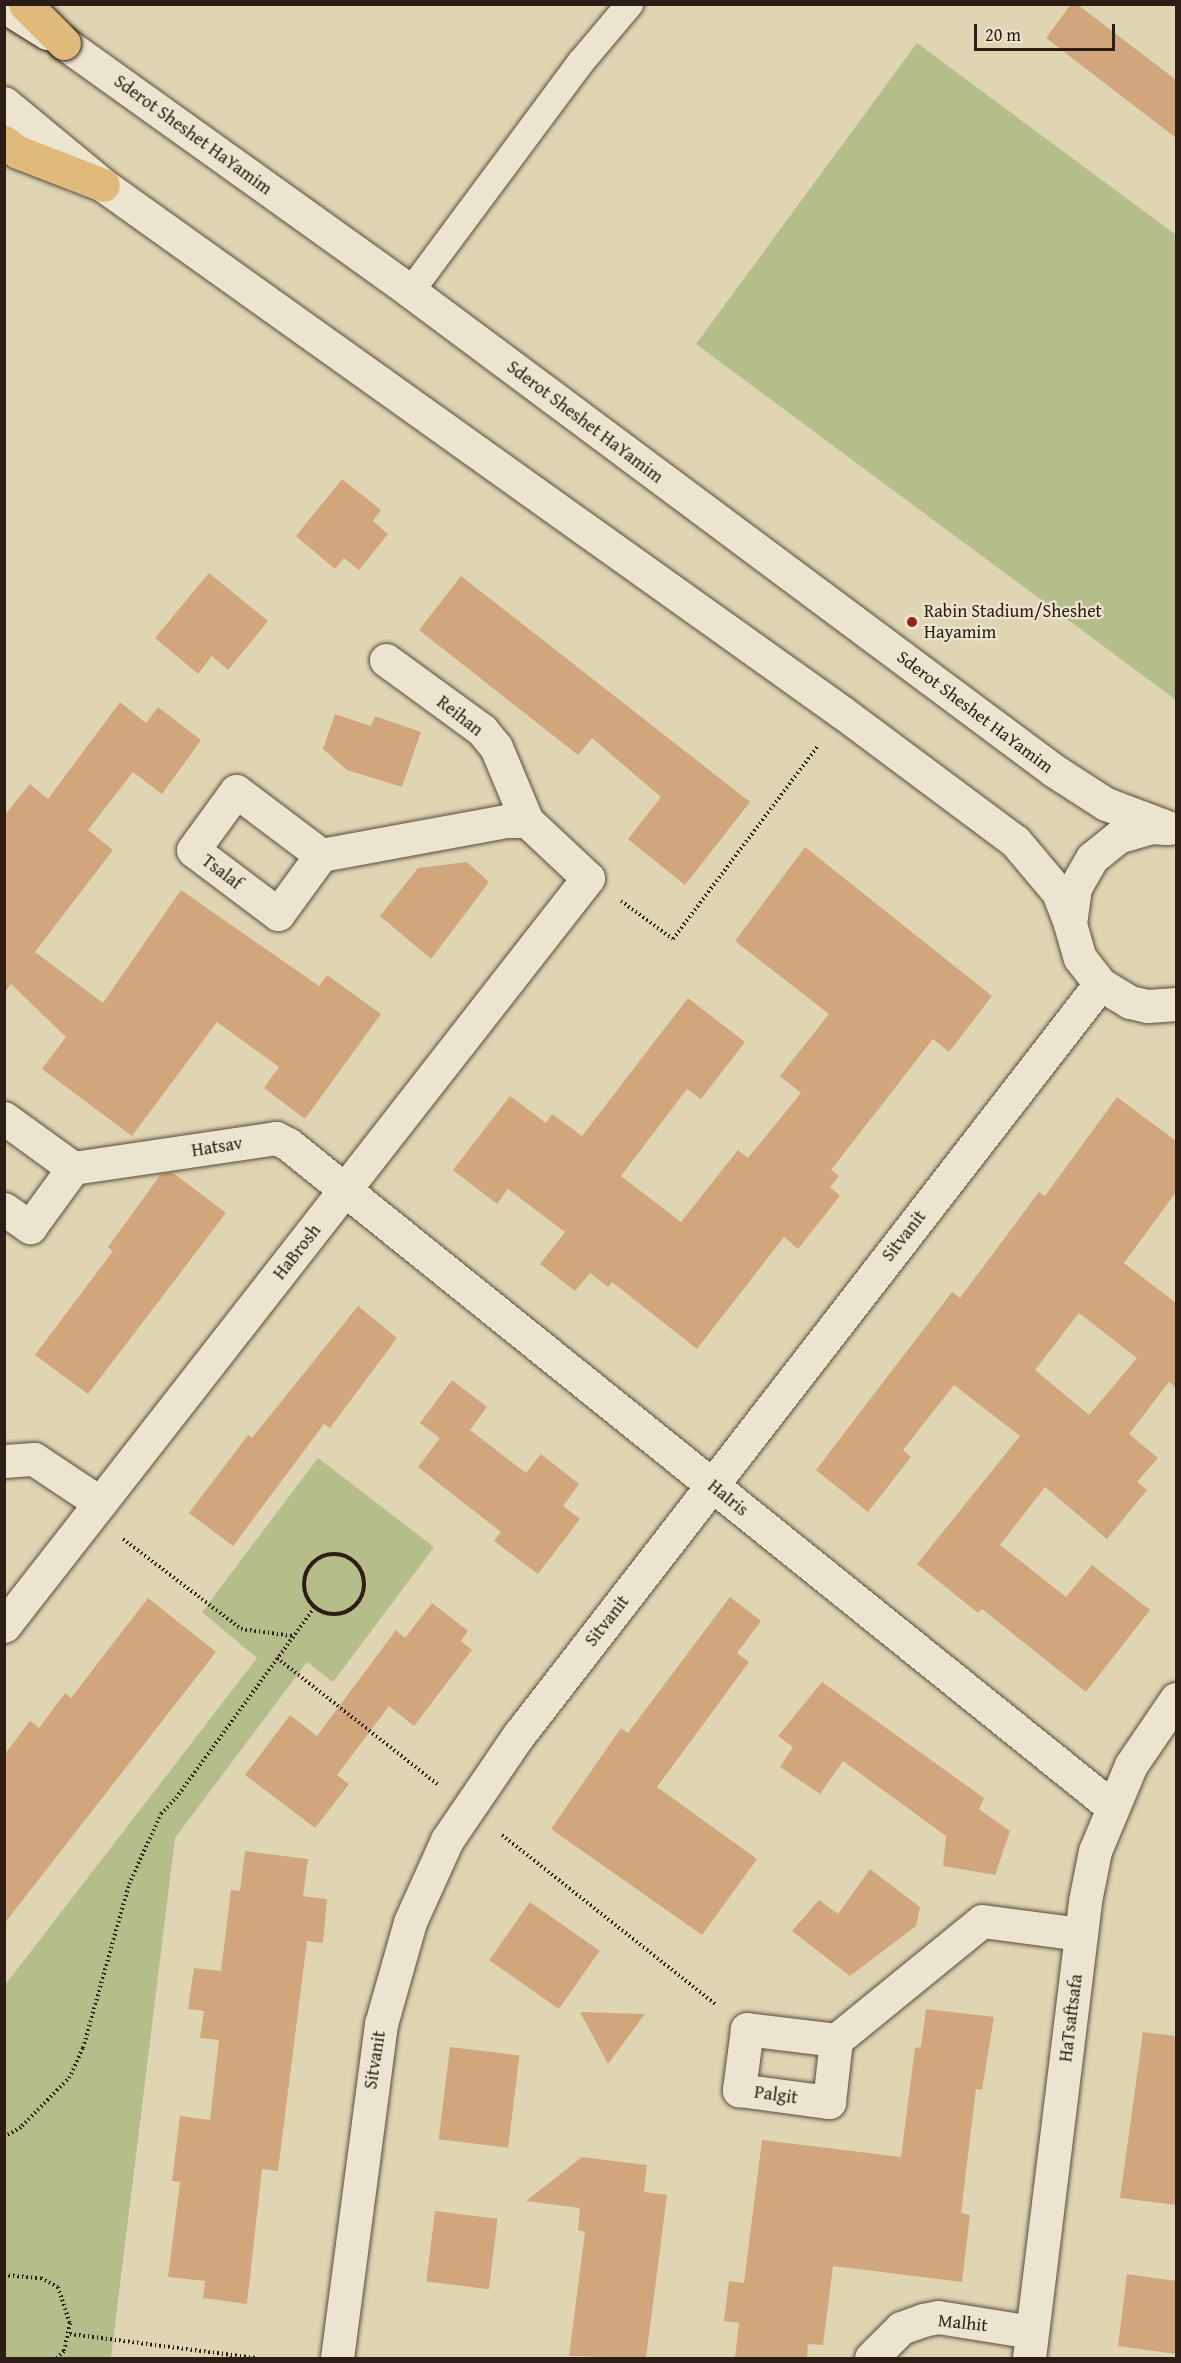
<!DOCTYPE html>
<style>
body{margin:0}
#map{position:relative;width:1181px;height:2363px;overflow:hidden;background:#e0d5b3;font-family:"Gentium Book Plus",serif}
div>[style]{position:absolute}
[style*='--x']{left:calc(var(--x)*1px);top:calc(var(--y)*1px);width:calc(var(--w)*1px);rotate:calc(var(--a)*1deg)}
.green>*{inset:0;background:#b5bd8b}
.building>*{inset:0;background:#d2a67d;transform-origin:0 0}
.path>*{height:4px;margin-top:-2px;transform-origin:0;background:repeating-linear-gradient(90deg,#2c1e17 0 1.5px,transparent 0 4.5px)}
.path>.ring{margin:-2px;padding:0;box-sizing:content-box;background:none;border:4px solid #2c1e17;border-radius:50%}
.roads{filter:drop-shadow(0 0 2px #594c3e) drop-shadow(0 0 2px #594c3e)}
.lane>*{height:27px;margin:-13.5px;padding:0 13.5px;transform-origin:13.5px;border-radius:13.5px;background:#ebe4ce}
.street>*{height:33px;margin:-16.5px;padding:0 16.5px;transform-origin:16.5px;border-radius:16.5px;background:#ebe4ce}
.secondary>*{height:33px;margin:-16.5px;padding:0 16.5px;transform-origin:16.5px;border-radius:16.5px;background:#ebe4ce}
.highway>*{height:33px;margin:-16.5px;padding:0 16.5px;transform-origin:16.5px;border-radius:16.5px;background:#e0ba7a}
.bridges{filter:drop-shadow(0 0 2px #2c1e17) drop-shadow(0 0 2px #2c1e17)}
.secondary-bridge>*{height:33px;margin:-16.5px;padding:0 16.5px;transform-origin:16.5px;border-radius:16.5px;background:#ebe4ce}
.highway-bridge>*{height:33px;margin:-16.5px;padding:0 16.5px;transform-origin:16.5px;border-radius:16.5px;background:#e0ba7a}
.dots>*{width:16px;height:16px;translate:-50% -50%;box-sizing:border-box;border:3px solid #ebe4ce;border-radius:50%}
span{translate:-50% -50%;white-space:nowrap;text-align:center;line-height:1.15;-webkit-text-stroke:4.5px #ebe4ce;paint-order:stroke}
.street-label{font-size:18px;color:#2c1e17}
.poi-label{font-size:18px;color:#2c1e17}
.left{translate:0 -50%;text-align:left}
.frame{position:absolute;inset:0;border:6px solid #2c1e17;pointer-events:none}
.scale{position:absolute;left:974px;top:24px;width:141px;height:27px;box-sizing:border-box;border:3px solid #2c1e17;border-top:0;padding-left:8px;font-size:18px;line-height:21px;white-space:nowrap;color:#2c1e17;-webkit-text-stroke:4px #ebe4ce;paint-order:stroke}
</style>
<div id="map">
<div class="green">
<div style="clip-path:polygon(917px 43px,1176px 235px,1176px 700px,696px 344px)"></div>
<div style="clip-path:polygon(318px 1458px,434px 1547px,333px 1682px,307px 1662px,175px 1838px,111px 2358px,5px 2358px,5px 1985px,257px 1658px,202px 1612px)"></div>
</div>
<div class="building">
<div style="clip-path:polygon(1071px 4px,1077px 4px,1176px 80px,1176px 138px,1046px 38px)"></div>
<div style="clip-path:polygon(342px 479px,381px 510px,373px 521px,388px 534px,359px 570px,344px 558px,335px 569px,296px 536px)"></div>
<div style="clip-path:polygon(209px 573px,268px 621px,228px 670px,212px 656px,198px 674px,155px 638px)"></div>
<div style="clip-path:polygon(461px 576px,750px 802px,685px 885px,628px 839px,661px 797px,592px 738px,578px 755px,419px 630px)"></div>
<div style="clip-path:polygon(120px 702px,146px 723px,158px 707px,201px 740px,162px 794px,133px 772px,88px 830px,113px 850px,35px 952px,103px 1003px,181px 890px,319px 986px,327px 975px,381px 1014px,305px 1119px,264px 1088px,279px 1067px,217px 1022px,132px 1136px,42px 1069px,66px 1037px,11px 984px,4px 993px,4px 816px,30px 784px,48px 799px)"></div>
<div style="clip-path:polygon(335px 714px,371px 726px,375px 716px,421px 732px,402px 787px,347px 770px,323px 749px)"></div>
<div style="clip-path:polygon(805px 847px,992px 996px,949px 1052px,933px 1039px,831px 1170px,839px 1176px,830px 1187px,840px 1196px,798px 1249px,784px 1237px,697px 1349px,612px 1282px,608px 1287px,590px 1273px,575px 1291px,540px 1264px,565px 1232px,508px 1189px,497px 1204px,453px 1170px,510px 1096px,546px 1123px,552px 1114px,582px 1136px,688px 998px,745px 1042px,701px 1099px,687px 1089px,621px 1176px,681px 1222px,738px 1150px,748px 1158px,801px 1093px,780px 1076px,829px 1014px,735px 941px)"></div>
<div style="clip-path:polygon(467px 862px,489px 882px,431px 959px,380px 916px,418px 868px)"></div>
<div style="clip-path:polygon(evenodd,1117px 1097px,1176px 1141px,1176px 1192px,1124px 1263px,1176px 1303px,1176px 1388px,1169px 1382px,1129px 1434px,1158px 1458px,1137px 1482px,1147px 1490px,1107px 1539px,1045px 1487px,1000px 1545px,1066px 1597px,1092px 1565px,1150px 1610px,1086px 1692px,982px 1609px,978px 1613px,917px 1564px,1020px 1436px,954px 1385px,903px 1450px,911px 1457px,868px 1512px,816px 1470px,952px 1292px,960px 1298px,1039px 1192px,1045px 1196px,1117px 1097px,1079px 1313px,1137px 1358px,1089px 1415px,1035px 1370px,1079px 1313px)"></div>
<div style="clip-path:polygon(172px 1172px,226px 1213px,88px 1394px,35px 1355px,113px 1251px,108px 1247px,161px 1174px)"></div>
<div style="clip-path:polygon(358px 1306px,397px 1338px,330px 1428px,324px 1424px,233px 1546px,189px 1513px,248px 1435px,252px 1438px)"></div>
<div style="clip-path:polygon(452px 1380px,487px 1407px,470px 1430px,526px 1473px,541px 1454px,579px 1484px,563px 1506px,580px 1519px,538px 1574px,494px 1541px,501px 1532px,418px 1467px,440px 1438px,420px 1423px)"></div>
<div style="clip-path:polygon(730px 1597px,761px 1621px,737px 1653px,749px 1662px,657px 1787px,757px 1859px,702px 1935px,551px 1829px,621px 1728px,628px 1733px)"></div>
<div style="clip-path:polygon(148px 1598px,216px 1652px,4px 1924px,4px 1755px,30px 1721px,39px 1728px,65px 1693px,71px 1698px)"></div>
<div style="clip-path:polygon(432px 1603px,468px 1631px,461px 1641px,472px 1650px,414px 1726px,389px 1706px,337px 1775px,349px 1784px,315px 1828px,245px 1775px,290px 1715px,317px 1736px,396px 1630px,405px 1638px)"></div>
<div style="clip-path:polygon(822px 1682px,984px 1798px,979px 1809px,1010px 1831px,995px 1875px,943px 1866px,946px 1836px,843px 1761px,820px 1794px,780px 1767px,793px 1747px,778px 1736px)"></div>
<div style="clip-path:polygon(245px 1851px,308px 1859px,303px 1896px,327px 1899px,323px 1943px,307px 1941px,278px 2171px,262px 2169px,247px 2304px,203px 2298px,205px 2281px,168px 2277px,180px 2182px,172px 2181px,180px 2116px,210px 2120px,219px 2040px,200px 2038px,204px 2011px,188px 2009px,194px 1968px,221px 1971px,231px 1890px,240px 1891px)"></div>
<div style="clip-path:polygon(870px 1869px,920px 1907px,916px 1926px,850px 1976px,792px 1931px,819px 1900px,838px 1914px)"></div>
<div style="left:530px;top:1902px;width:85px;height:71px;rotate:35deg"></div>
<div style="clip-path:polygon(926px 2009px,994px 2017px,982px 2090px,976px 2089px,961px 2213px,970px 2215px,962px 2282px,833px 2266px,823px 2345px,808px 2344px,807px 2358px,735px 2358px,739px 2323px,724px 2321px,729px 2281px,744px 2283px,762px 2140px,901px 2157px,915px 2048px,921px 2047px)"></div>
<div style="clip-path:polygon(580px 2012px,645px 2014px,608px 2064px)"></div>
<div style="clip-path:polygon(1143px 2032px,1176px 2036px,1176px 2205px,1120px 2198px)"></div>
<div style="left:450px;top:2047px;width:70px;height:93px;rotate:7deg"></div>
<div style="clip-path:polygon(582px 2157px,647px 2165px,644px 2192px,667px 2195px,646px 2358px,569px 2356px,585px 2232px,578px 2230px,580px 2208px,526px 2201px)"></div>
<div style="left:435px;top:2211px;width:63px;height:71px;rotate:7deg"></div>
<div style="clip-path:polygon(1127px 2274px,1176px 2281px,1176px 2354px,1118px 2346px)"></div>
</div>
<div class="path">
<div style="--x:621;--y:901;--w:64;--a:36.2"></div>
<div style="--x:673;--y:939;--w:240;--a:-53.1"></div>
<div style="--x:123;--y:1539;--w:148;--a:37.3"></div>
<div style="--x:241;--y:1629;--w:52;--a:7.7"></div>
<div class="ring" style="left:304px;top:1554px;width:56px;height:56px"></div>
<div style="--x:277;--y:1658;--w:204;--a:38.2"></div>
<div style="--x:502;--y:1835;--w:272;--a:38.4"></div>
<div style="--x:4;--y:2137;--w:21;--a:-31"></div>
<div style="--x:22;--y:2126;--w:67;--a:-45.6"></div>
<div style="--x:69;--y:2078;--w:33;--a:-65"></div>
<div style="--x:83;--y:2048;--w:170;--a:-74.3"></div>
<div style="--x:129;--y:1884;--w:77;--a:-65.4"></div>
<div style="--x:161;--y:1814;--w:22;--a:-47"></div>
<div style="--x:176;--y:1798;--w:236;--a:-54"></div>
<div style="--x:4;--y:2275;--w:37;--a:5"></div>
<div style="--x:41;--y:2278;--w:19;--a:28"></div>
<div style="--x:58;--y:2287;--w:38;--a:72"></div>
<div style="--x:70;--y:2323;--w:29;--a:102"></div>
<div style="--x:64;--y:2351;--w:10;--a:135"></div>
<div style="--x:70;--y:2334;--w:187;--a:7.4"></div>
</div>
<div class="roads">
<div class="lane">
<div style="--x:410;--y:291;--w:287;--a:-53.4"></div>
<div style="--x:581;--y:61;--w:75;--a:-49.9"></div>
</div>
<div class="street">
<div style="--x:386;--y:660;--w:119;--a:36.1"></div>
<div style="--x:482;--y:730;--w:22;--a:51"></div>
<div style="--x:496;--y:747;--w:80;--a:67.3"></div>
<div style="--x:4;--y:1118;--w:85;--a:35.9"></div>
<div style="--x:73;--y:1168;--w:205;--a:-8.4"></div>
<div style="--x:276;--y:1138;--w:13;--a:27"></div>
<div style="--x:288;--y:1144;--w:1056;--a:38.81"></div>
<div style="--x:4;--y:1209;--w:32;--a:35"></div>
<div style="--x:30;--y:1227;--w:73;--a:-53.9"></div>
<div style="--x:4;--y:1461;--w:30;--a:-4"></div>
<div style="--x:34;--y:1459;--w:79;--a:33.7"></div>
<div style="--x:4;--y:1626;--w:949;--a:-52.02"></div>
<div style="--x:588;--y:878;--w:83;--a:-136.9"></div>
<div style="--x:527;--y:821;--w:21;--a:180"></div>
<div style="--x:506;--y:821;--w:188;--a:169.6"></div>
<div style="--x:321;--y:855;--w:73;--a:126.1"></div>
<div style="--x:278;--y:914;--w:106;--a:-143"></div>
<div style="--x:193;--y:850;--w:73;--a:-53.9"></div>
<div style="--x:236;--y:791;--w:106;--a:37"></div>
<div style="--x:836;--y:2040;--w:90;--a:-173"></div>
<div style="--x:747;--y:2029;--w:62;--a:97.5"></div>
<div style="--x:739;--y:2090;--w:91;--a:7.6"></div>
<div style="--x:829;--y:2102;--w:62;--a:-83.6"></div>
<div style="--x:836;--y:2040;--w:188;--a:-39.2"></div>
<div style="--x:982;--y:1921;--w:100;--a:7.5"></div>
<div style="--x:337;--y:2358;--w:337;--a:-82.5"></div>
<div style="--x:381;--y:2024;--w:106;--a:-74.1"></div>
<div style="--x:410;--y:1922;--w:90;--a:-65.7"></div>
<div style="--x:447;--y:1840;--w:126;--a:-55.7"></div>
<div style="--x:518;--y:1736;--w:951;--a:-52.26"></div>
<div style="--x:871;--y:2358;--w:42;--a:-45"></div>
<div style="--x:901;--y:2328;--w:23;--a:-20"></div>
<div style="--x:923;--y:2320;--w:15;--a:-11"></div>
<div style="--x:938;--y:2317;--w:95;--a:9.1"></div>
<div style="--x:1029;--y:2358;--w:460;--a:-83"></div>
<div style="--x:1085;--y:1901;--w:51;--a:-78.7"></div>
<div style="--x:1095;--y:1851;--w:93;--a:-67.3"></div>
<div style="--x:1131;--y:1765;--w:80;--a:-55.7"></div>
</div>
<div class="secondary">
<div style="--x:64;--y:43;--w:426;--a:35.6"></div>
<div style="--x:410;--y:291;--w:802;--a:36.68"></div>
<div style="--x:1053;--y:770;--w:63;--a:32.7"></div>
<div style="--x:1106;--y:804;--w:68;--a:20.6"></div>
<div style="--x:4;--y:103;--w:129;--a:39.6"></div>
<div style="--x:103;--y:185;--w:909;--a:35.51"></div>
<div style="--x:843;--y:713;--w:214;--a:36.7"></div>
<div style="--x:1015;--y:841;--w:67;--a:49.9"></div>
<div style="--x:1058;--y:892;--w:34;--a:69"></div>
<div style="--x:1165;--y:828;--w:13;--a:-176"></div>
<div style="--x:1152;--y:827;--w:35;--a:164"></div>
<div style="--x:1118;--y:837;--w:33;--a:141"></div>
<div style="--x:1092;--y:858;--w:34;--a:120"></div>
<div style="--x:1075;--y:888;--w:36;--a:98"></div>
<div style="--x:1070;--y:924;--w:35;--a:74"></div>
<div style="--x:1080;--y:958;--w:33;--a:52"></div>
<div style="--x:1100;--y:984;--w:35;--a:31"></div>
<div style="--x:1130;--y:1002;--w:18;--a:13"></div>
<div style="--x:1148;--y:1006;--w:28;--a:-4"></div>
</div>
<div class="highway">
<div style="--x:4;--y:142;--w:17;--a:36"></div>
<div style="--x:18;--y:152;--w:91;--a:21.2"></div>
</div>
</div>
<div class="bridges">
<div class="secondary-bridge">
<div style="--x:4;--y:6;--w:51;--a:32.1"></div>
</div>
<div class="highway-bridge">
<div style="--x:25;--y:4;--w:55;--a:45"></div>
</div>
</div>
<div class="dots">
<div style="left:912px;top:622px;background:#8f2418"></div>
</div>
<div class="street-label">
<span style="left:193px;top:135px;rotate:36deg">Sderot Sheshet HaYamim</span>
<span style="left:585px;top:422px;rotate:37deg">Sderot Sheshet HaYamim</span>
<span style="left:975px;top:712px;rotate:37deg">Sderot Sheshet HaYamim</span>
<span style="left:460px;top:716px;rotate:38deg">Reihan</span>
<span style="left:222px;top:872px;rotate:37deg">Tsalaf</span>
<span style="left:217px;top:1147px;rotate:-9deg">Hatsav</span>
<span style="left:904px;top:1236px;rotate:-52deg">Sitvanit</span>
<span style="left:297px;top:1252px;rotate:-52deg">HaBrosh</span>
<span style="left:728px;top:1498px;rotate:39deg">HaIris</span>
<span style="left:607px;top:1621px;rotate:-52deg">Sitvanit</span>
<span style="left:1071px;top:2018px;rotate:-83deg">HaTsaftsafa</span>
<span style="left:375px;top:2060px;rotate:-81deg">Sitvanit</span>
<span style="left:776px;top:2095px;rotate:8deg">Palgit</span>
<span style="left:963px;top:2323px;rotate:6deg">Malhit</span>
</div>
<div class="poi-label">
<span class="left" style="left:924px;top:622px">Rabin Stadium/Sheshet<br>Hayamim</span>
</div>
<div class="frame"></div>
<div class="scale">20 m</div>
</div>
